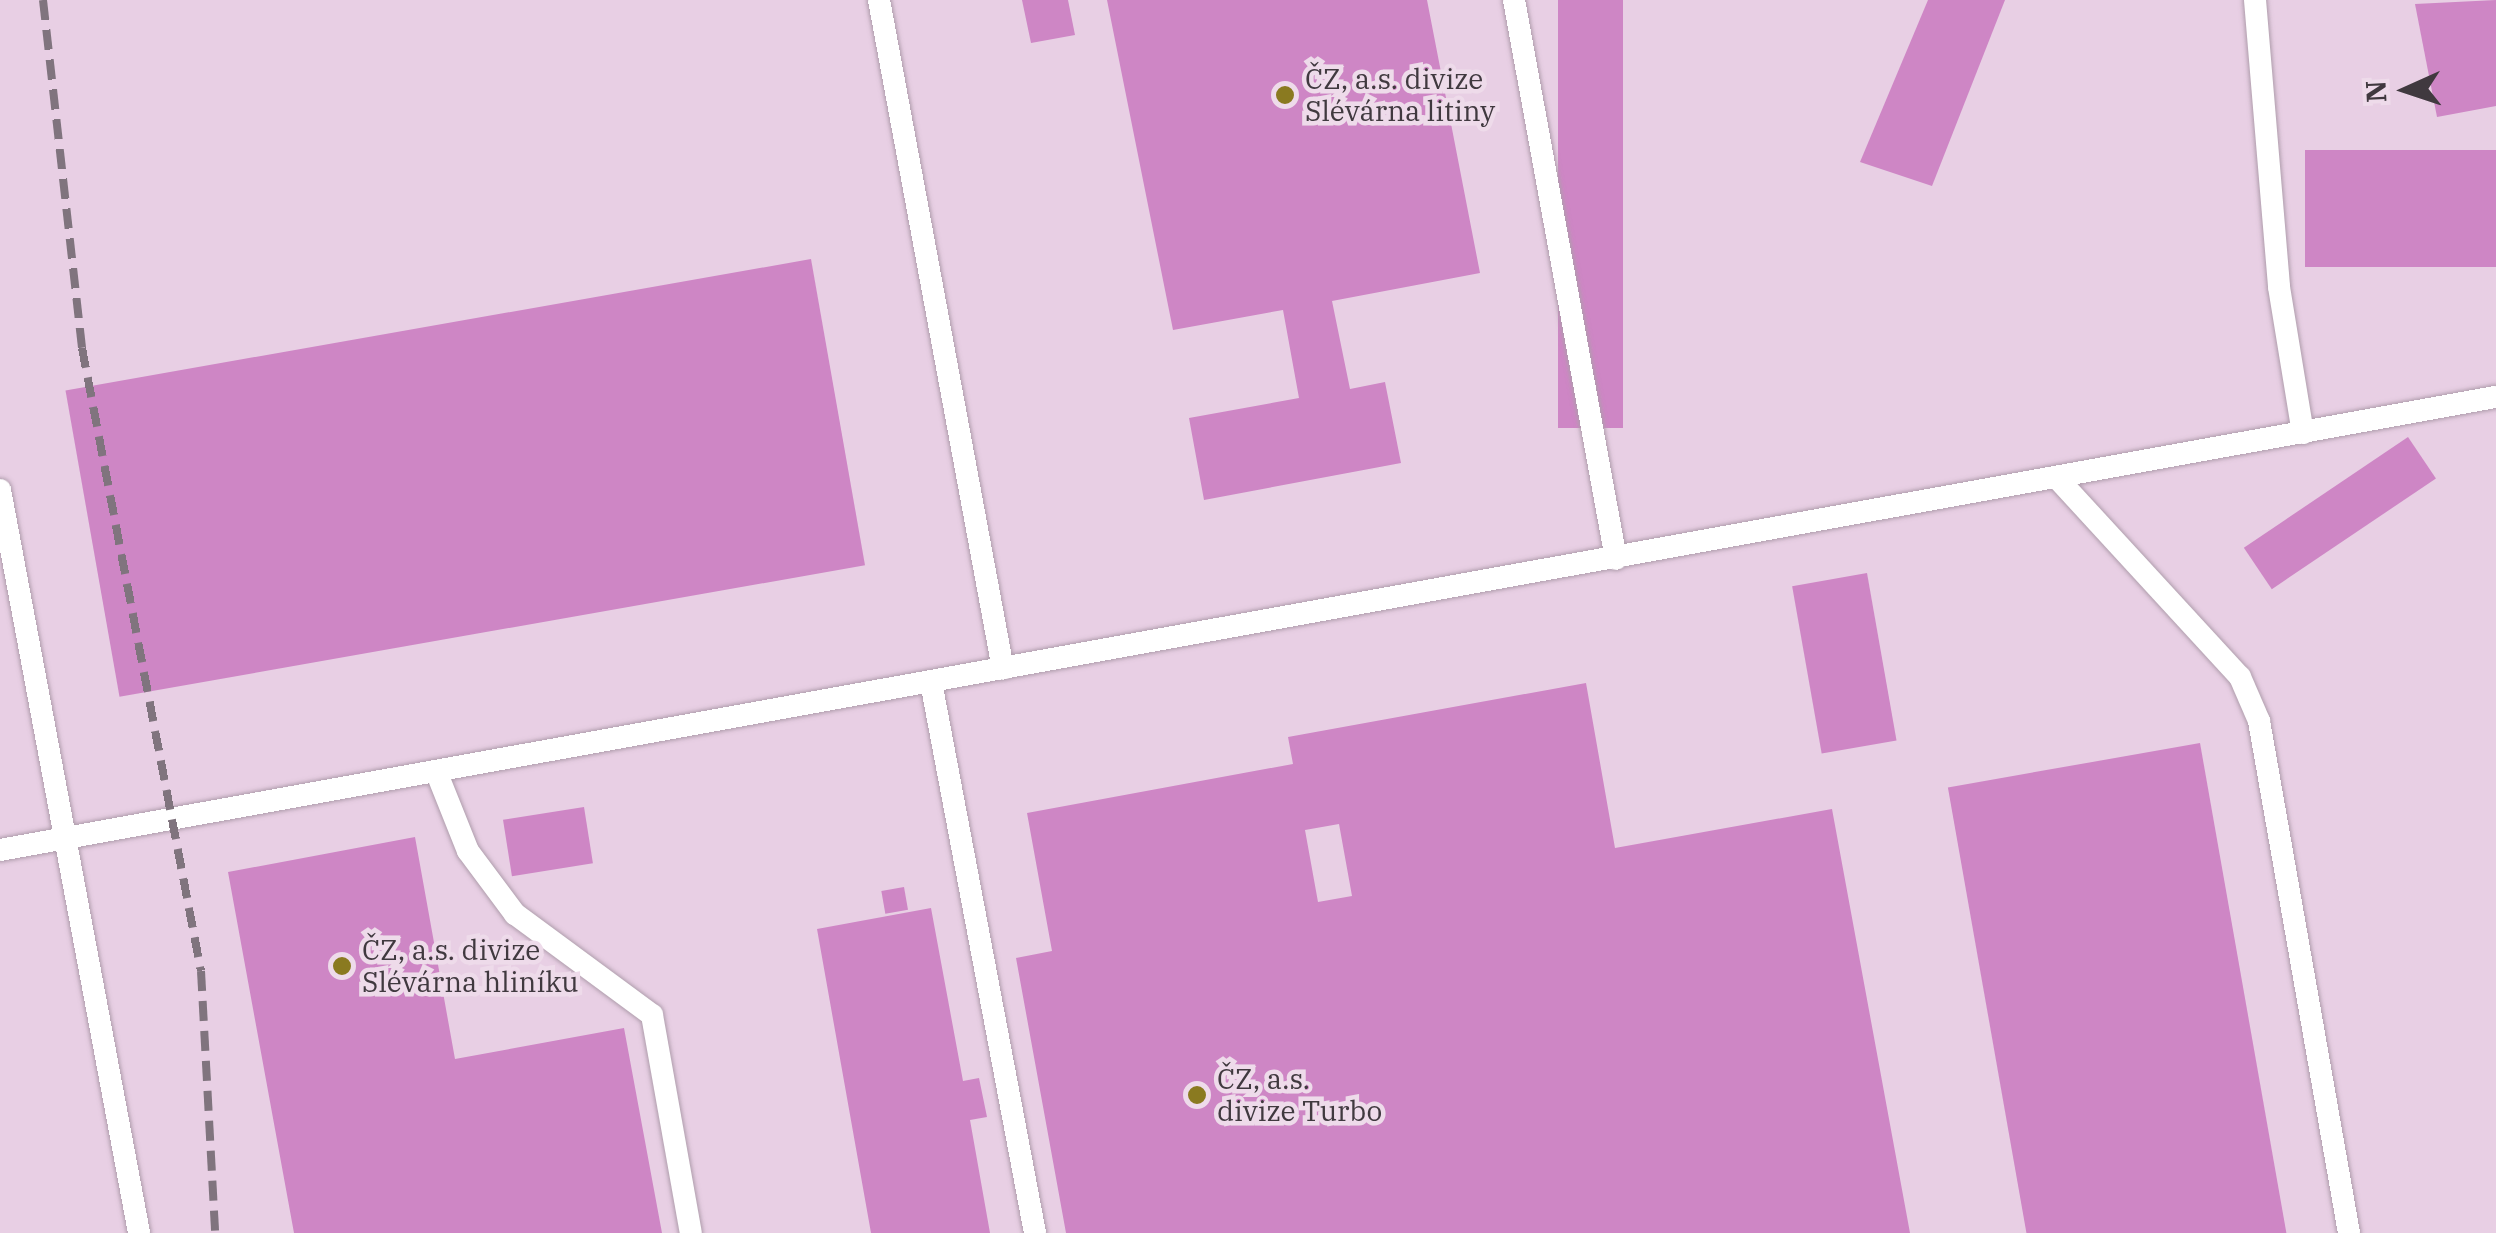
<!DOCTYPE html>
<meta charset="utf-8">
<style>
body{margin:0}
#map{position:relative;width:2496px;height:1233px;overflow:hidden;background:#eedbea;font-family:"IBM Plex Serif",serif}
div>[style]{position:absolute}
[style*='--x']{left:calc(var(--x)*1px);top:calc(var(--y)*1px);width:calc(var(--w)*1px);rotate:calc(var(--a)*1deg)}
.built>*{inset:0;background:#e8cfe4;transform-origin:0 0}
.building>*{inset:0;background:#ce86c5;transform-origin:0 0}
.roads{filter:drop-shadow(0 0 2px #af9dac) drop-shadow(0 0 2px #af9dac)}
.service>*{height:22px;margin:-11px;padding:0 11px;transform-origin:11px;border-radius:11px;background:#fff}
.rail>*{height:8px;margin-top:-4px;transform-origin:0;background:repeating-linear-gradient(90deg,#80747e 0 20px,transparent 0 30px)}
.dots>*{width:28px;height:28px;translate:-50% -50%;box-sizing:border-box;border:5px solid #eedbea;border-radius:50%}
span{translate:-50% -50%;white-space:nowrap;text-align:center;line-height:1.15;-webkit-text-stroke:9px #eedbea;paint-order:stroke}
.poi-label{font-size:28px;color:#40393f}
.left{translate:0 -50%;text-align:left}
.north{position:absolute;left:2356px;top:40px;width:100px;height:100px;-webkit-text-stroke:8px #eedbea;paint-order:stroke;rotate:267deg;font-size:28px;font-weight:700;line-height:40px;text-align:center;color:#40393f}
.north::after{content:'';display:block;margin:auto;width:35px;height:45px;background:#40393f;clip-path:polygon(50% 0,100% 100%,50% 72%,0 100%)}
</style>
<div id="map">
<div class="built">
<div style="left:0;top:0;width:2496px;height:1233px"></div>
</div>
<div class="building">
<div style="clip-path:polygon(1022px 0,1068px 0,1075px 35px,1031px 43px)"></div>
<div style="clip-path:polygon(1107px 0,1427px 0,1480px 273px,1332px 301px,1350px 389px,1385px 382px,1401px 463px,1204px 500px,1189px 418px,1299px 398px,1283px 310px,1173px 330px)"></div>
<div style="left:1558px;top:0;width:65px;height:428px"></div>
<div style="clip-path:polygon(1928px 0,2005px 0,1932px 186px,1860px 162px)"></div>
<div style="clip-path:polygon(2496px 0,2496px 106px,2437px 117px,2415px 4px)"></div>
<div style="left:2496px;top:150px;width:117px;height:191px;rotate:90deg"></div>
<div style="left:811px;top:259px;width:311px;height:757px;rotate:80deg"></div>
<div style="left:2408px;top:437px;width:50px;height:198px;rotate:56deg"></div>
<div style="left:1867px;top:573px;width:170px;height:76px;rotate:80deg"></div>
<div style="clip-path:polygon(evenodd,1586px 683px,1615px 848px,1832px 809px,1910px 1233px,1066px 1233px,1016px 958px,1052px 951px,1027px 813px,1293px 764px,1288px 737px,1586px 683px,1339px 824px,1352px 896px,1318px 902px,1305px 830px,1339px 824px)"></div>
<div style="left:2200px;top:743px;width:498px;height:256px;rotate:80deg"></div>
<div style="left:584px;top:807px;width:57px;height:82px;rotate:81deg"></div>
<div style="clip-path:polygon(415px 837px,455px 1059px,624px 1028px,662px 1233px,294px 1233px,228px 872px)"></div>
<div style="left:904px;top:887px;width:23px;height:23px;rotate:80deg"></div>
<div style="clip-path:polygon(931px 908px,963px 1081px,979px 1078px,987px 1117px,970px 1120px,990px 1233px,871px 1233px,817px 929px)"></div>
</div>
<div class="roads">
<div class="service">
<div style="--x:879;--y:0;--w:680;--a:79.5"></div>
<div style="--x:1514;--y:0;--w:568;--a:79.66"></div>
<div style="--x:2255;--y:0;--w:288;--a:85.2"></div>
<div style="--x:2279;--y:287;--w:148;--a:80.7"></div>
<div style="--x:2057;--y:478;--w:270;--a:47.4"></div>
<div style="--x:2240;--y:677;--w:48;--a:66.6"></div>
<div style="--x:2259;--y:721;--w:520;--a:80.03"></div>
<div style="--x:0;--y:490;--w:756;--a:79.4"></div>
<div style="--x:931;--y:682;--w:561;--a:79.31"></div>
<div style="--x:436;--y:771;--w:86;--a:68.2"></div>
<div style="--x:468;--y:851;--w:79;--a:53.3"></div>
<div style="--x:515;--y:914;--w:170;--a:36.4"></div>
<div style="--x:652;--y:1015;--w:221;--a:79.9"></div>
<div style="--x:0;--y:850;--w:2537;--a:-10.29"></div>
</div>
</div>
<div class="rail">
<div style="--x:43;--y:0;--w:350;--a:83.6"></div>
<div style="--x:82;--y:348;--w:634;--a:79.19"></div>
<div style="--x:201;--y:971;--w:262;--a:86.9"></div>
</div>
<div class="dots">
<div style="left:1285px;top:95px;background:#8a7a20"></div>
<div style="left:342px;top:966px;background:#8a7a20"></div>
<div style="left:1197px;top:1095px;background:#8a7a20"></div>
</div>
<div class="poi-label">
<span class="left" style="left:1305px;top:95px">ČZ, a.s. divize<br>Slévárna litiny</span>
<span class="left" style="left:362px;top:966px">ČZ, a.s. divize<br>Slévárna hliníku</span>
<span class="left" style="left:1217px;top:1095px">ČZ, a.s.<br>divize Turbo</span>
</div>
<div class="north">N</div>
</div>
